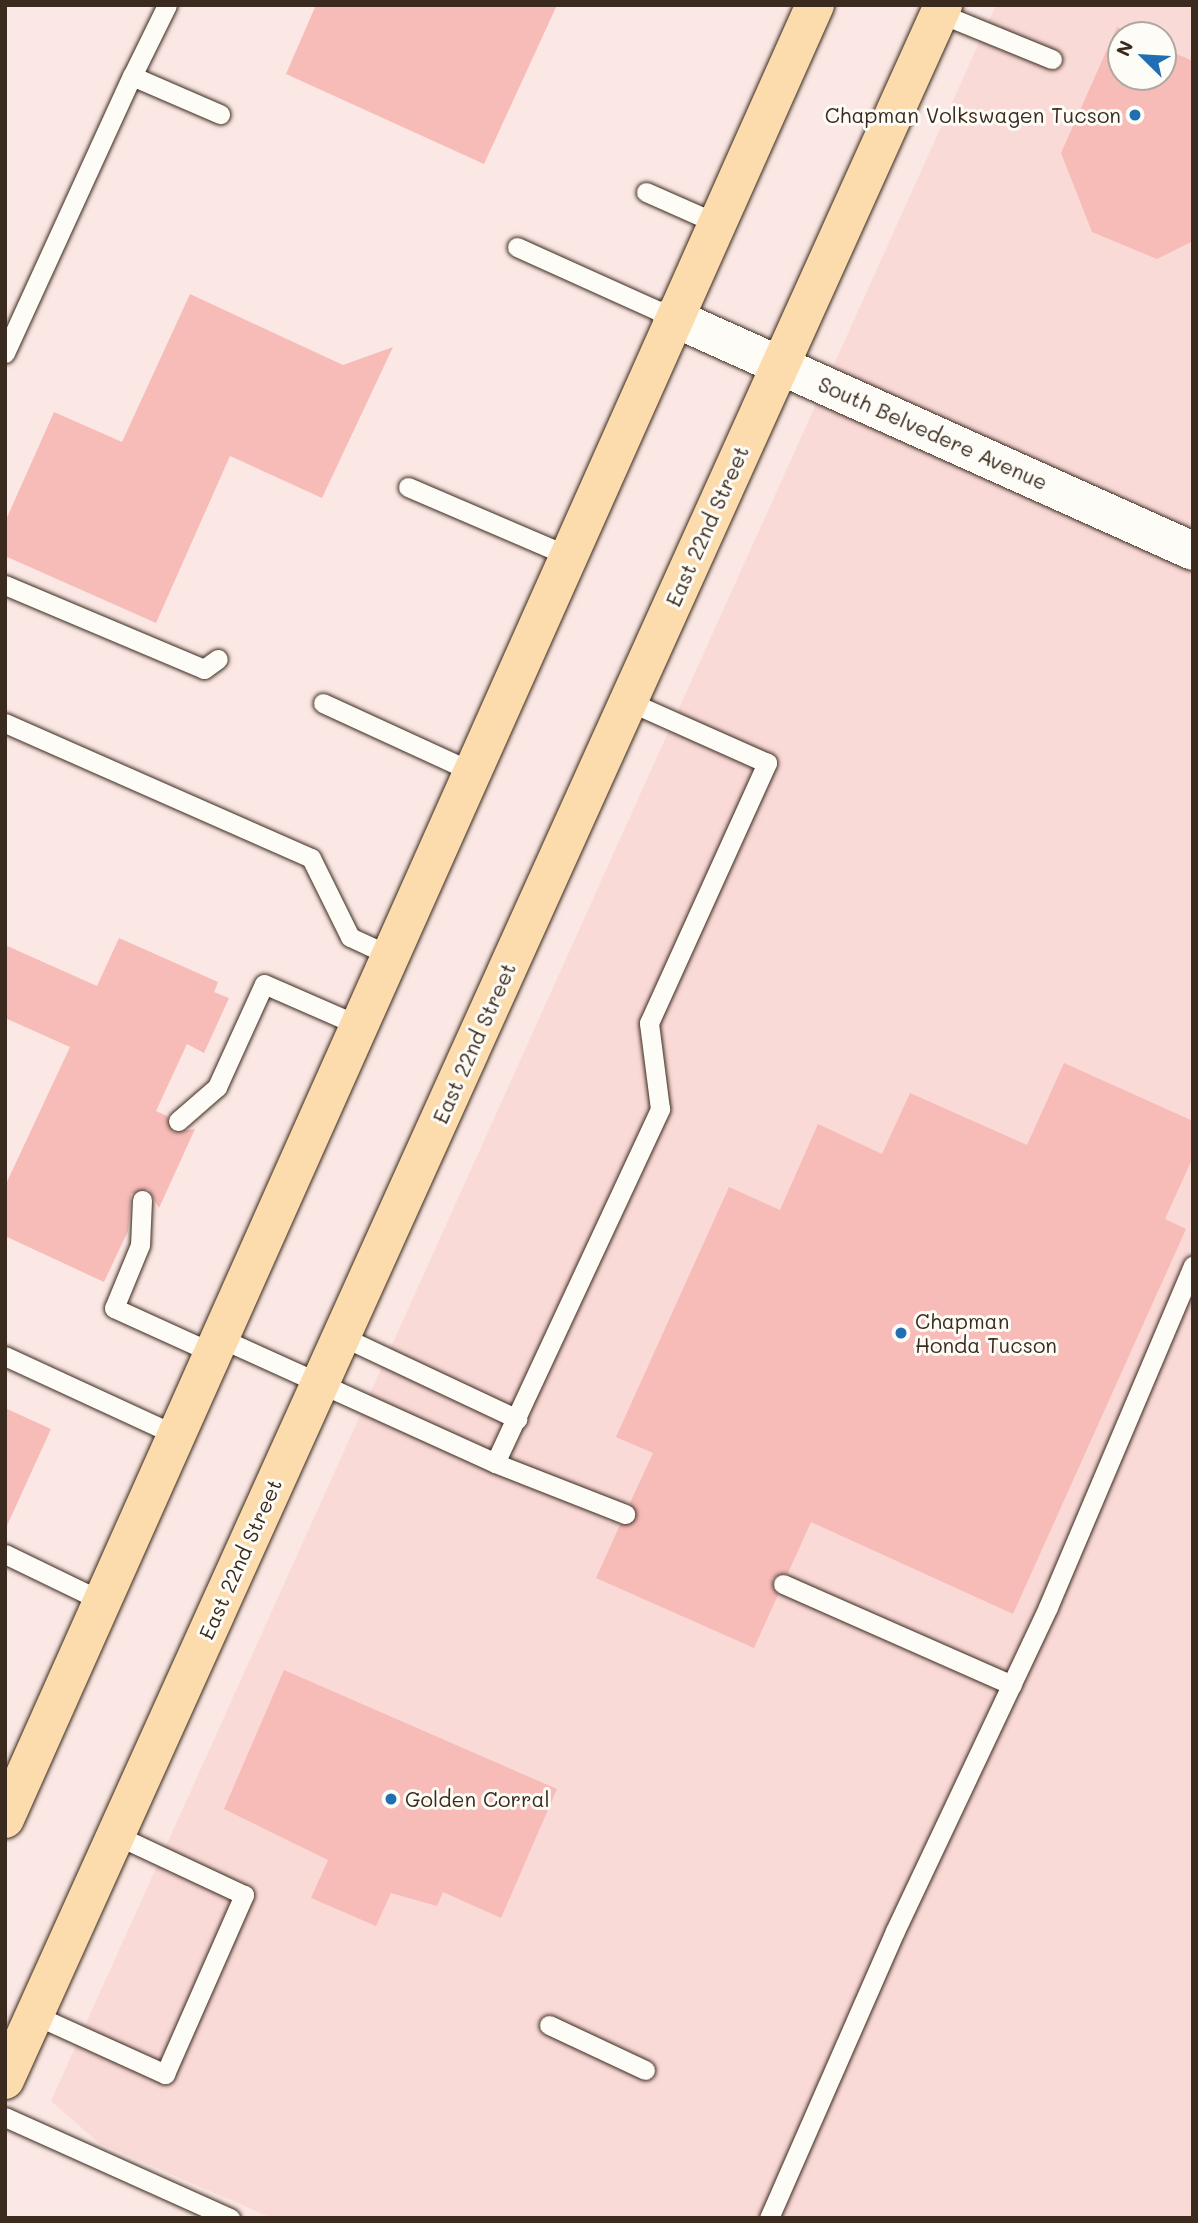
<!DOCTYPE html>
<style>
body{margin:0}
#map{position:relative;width:1198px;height:2223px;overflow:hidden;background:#fbe8e4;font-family:Mali,sans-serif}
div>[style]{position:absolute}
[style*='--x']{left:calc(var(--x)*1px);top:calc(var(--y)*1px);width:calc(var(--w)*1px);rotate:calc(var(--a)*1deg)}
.built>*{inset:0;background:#fadad7}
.building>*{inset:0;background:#f7bbb8}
.roads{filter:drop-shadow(0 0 2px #3b2a1e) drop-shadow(0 0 2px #3b2a1e)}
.service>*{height:19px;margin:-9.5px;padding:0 9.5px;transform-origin:9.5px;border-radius:9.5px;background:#fdfcf7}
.minor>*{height:38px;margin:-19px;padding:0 19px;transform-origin:19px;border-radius:19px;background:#fdfcf7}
.primary>*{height:38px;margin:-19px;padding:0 19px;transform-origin:19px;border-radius:19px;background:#fcdcac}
.dots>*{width:19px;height:19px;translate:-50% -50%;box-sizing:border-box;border:4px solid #fdfcf7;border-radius:50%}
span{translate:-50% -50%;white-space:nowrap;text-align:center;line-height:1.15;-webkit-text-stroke:6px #fdfcf7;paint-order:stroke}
.poi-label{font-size:21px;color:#3b2a1e}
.right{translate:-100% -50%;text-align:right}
.left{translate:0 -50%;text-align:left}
.street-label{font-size:21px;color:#3b2a1e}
.frame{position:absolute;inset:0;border:7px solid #3b2a1e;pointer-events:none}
.north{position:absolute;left:1107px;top:21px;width:70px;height:70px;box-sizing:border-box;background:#fdfcf7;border:2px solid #afa8a0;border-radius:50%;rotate:294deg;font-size:19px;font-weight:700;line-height:28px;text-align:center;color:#3b2a1e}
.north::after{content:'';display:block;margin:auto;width:24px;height:32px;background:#1f6fb2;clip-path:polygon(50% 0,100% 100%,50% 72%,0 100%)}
</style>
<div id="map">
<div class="built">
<div style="clip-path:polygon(evenodd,996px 5px,1193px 5px,1193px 2218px,272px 2218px,99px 2143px,51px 2101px,996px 5px,1121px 35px,1163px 35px,1163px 77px,1121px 77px,1121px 35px)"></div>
</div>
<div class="building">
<div style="clip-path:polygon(316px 5px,557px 5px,484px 164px,286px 74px)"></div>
<div style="clip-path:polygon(1117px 27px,1135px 35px,1121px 35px,1121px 77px,1163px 77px,1163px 48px,1193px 61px,1193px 241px,1157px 259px,1092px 232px,1061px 153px)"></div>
<div style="clip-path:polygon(190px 294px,343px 365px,393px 347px,322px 498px,230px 456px,156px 623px,5px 556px,5px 522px,54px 412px,122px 442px)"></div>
<div style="clip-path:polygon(119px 938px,218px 982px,214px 992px,229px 998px,204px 1053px,187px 1044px,156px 1111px,167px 1116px,173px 1132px,195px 1129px,159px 1208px,148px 1189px,131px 1194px,128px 1231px,104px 1282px,5px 1236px,5px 1186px,70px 1047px,5px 1018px,5px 945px,97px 986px)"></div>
<div style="clip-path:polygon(1064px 1063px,1193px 1121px,1193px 1157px,1165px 1219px,1186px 1229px,1013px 1614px,811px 1522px,788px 1573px,772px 1578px,778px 1595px,754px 1648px,596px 1578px,620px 1525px,636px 1519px,630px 1503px,653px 1453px,616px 1437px,729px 1187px,780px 1210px,818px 1124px,882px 1154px,910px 1093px,1027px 1145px)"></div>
<div style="clip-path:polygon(5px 1408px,51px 1429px,5px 1530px)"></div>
<div style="clip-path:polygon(284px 1670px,557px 1789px,501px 1918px,443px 1892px,437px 1906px,391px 1893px,376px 1926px,311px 1898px,328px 1860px,224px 1809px)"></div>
</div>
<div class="roads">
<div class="service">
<div style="--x:167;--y:5;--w:79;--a:116.2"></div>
<div style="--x:132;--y:76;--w:96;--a:23.4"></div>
<div style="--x:939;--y:13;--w:122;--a:22.2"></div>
<div style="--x:646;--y:192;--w:77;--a:23.9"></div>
<div style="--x:517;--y:247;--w:170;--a:24.3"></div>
<div style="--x:5;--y:353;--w:305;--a:-65.4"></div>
<div style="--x:408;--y:487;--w:173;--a:23.2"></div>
<div style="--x:5;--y:585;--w:216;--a:22.9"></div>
<div style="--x:204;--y:669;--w:17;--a:-36"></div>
<div style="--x:323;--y:703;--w:163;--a:24.7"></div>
<div style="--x:5;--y:723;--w:334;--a:23.8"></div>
<div style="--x:311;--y:858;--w:88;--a:63.7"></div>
<div style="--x:350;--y:937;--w:43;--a:24.8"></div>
<div style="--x:178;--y:1121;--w:52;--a:-41.1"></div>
<div style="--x:217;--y:1087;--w:113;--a:-65.5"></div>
<div style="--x:264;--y:984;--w:103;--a:23.6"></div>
<div style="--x:142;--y:1200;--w:45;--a:92.5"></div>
<div style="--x:140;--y:1245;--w:68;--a:112.4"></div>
<div style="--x:114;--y:1308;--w:109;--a:24.4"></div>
<div style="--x:341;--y:1336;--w:195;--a:25.2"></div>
<div style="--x:220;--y:1338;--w:302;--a:24.4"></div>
<div style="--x:495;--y:1463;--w:140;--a:21.4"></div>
<div style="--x:5;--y:1356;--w:188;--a:24.8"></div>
<div style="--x:495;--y:1463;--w:391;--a:-65"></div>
<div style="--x:660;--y:1109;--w:87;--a:-97.3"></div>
<div style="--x:649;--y:1023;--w:286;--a:-65.6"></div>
<div style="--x:767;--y:763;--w:152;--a:-156"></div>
<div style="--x:5;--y:1554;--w:108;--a:25.9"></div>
<div style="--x:783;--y:1584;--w:250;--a:23.8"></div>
<div style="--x:35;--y:2015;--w:143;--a:24.4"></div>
<div style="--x:165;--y:2074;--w:196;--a:-66.2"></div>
<div style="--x:244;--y:1895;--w:141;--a:-154.9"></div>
<div style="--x:549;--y:2025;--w:106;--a:25.1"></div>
<div style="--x:5;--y:2117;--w:247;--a:24.2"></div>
<div style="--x:769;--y:2218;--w:313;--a:-66.3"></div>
<div style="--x:895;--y:1931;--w:358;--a:-64.7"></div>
<div style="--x:1048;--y:1607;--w:371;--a:-67"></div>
</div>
<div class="minor">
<div style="--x:672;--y:317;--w:571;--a:24.19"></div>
</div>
<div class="primary">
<div style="--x:5;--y:1819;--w:1987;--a:-65.94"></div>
<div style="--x:5;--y:2080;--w:2277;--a:-65.67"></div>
</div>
</div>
<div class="dots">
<div style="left:1135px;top:115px;background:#1f6fb2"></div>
<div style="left:901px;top:1333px;background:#1f6fb2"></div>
<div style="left:391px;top:1799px;background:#1f6fb2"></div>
</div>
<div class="poi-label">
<span class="right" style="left:1121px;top:115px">Chapman Volkswagen Tucson</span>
<span class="left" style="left:915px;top:1333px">Chapman<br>Honda Tucson</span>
<span class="left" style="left:405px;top:1799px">Golden Corral</span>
</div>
<div class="street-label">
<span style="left:933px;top:433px;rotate:24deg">South Belvedere Avenue</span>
<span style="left:707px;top:526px;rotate:-66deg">East 22nd Street</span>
<span style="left:474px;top:1043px;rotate:-66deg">East 22nd Street</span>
<span style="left:240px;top:1559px;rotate:-66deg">East 22nd Street</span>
</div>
<div class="frame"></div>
<div class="north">N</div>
</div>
